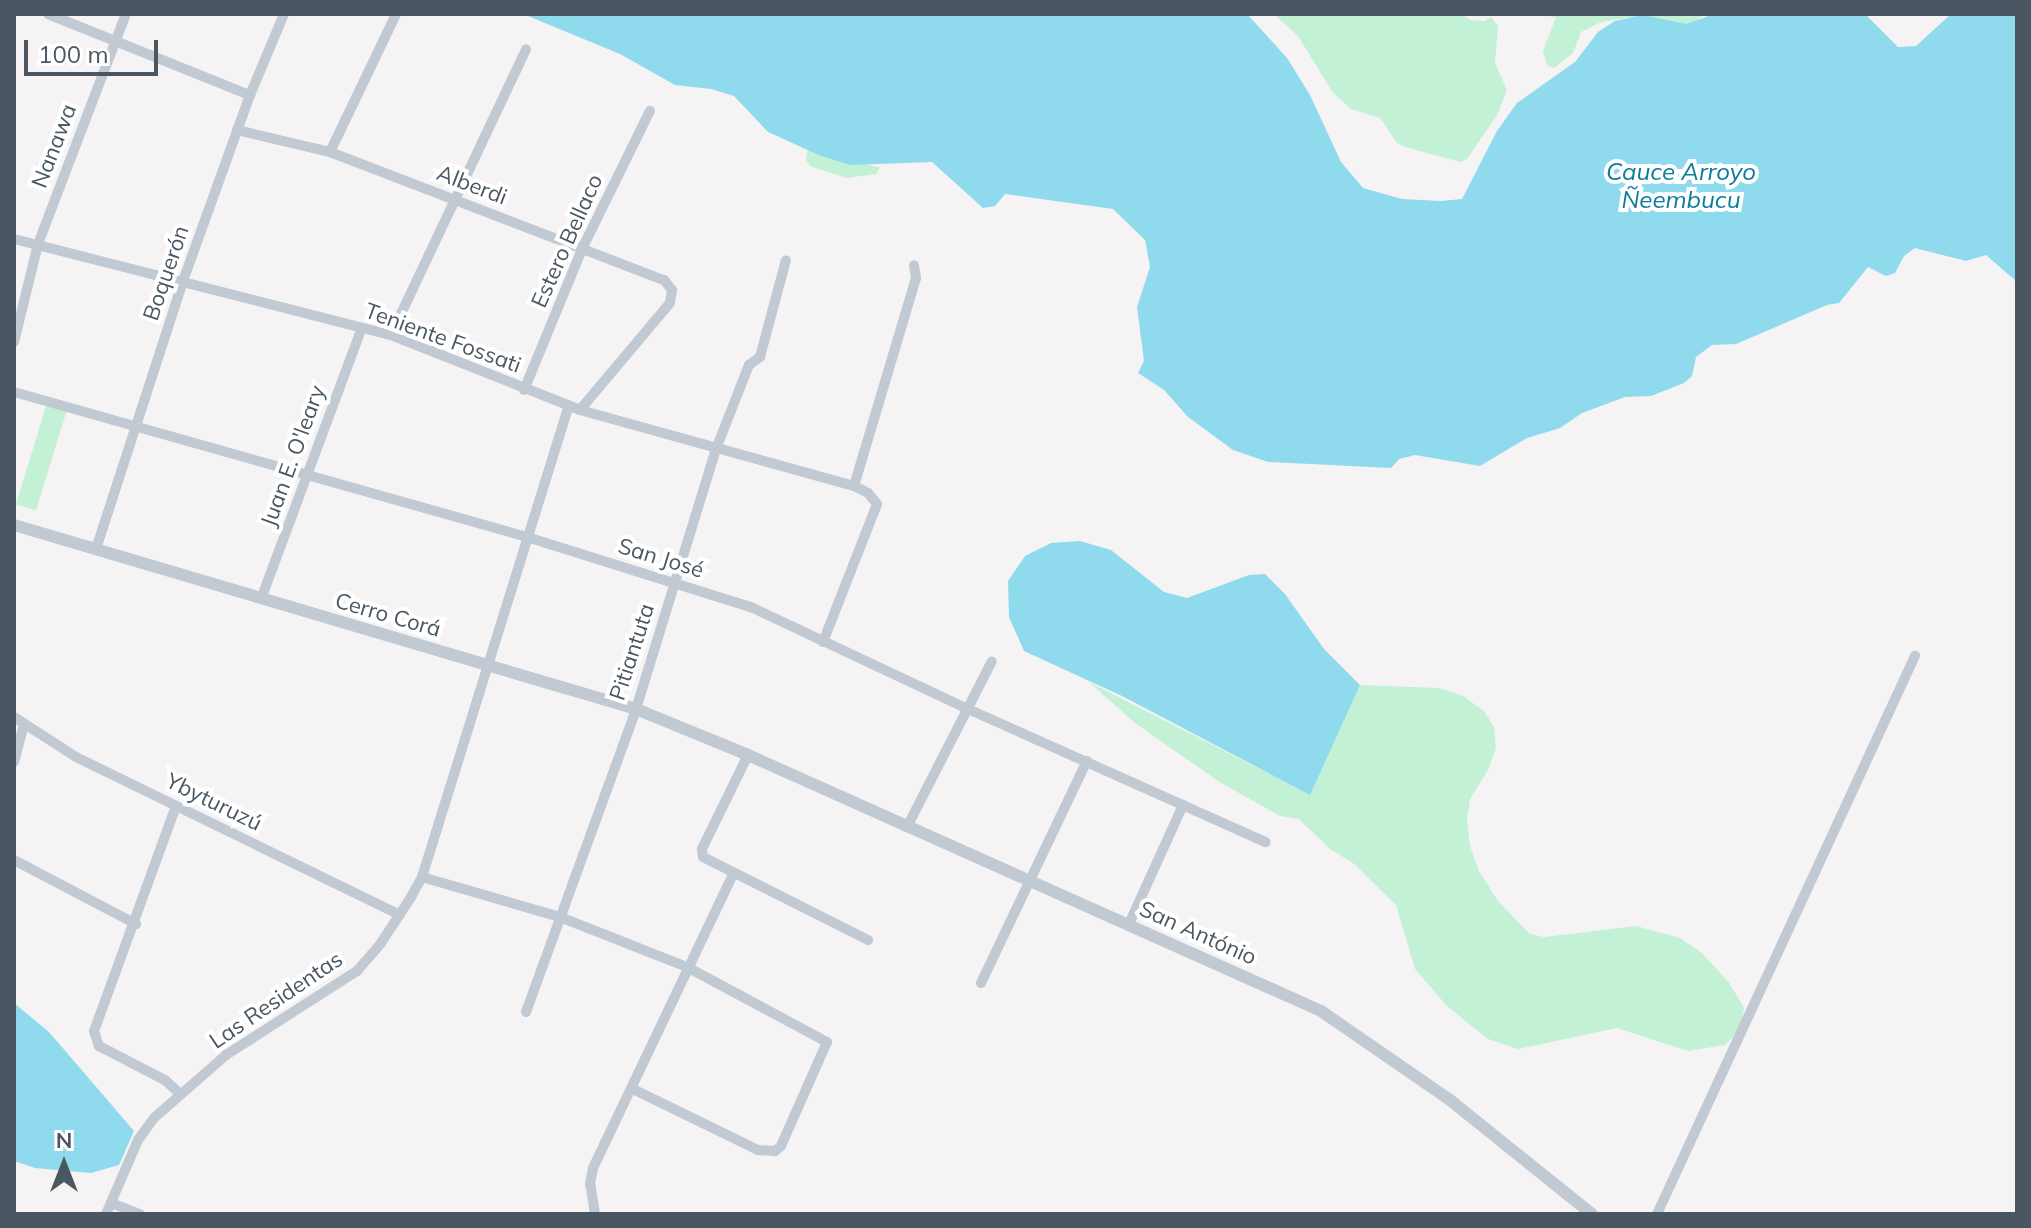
<!DOCTYPE html>
<meta charset="utf-8">
<style>
body{margin:0}
#map{position:relative;width:2031px;height:1228px;overflow:hidden;background:#f5f3f3;font-family:Mulish,sans-serif}
div>[style]{position:absolute}
[style*='--x']{left:calc(var(--x)*1px);top:calc(var(--y)*1px);width:calc(var(--w)*1px);rotate:calc(var(--a)*1deg)}
.green>*{inset:0;background:#c3f1d5;transform-origin:0 0}
.water>*{inset:0;background:#90daee}
.minor>*{height:10px;margin:-5px;padding:0 5px;transform-origin:5px;border-radius:5px;background:#c1cad2}
.tertiary>*{height:12px;margin:-6px;padding:0 6px;transform-origin:6px;border-radius:6px;background:#c1cad2}
span{translate:-50% -50%;white-space:nowrap;text-align:center;line-height:1.15;-webkit-text-stroke:8px #fff;paint-order:stroke}
.street-label{font-size:22px;color:#4a5661}
.water-label{font-size:24px;color:#0c7c9b;font-style:italic}
.frame{position:absolute;inset:0;border:16px solid #4a5661;pointer-events:none}
.north{position:absolute;left:24px;top:1124px;width:80px;height:80px;-webkit-text-stroke:6px #fff;paint-order:stroke;rotate:0deg;font-size:22px;font-weight:700;line-height:32px;text-align:center;color:#4a5661}
.north::after{content:'';display:block;margin:auto;width:28px;height:36px;background:#4a5661;clip-path:polygon(50% 0,100% 100%,50% 72%,0 100%)}
.scale{position:absolute;left:24px;top:40px;width:134px;height:36px;box-sizing:border-box;border:4px solid #4a5661;border-top:0;padding-left:10px;font-size:24px;line-height:28px;white-space:nowrap;color:#4a5661;-webkit-text-stroke:6px #fff;paint-order:stroke}
</style>
<div id="map">
<div class="green">
<div style="clip-path:polygon(1274px 14px,1460px 14px,1471px 20px,1485px 21px,1491px 17px,1498px 26px,1495px 63px,1507px 90px,1497px 115px,1467px 159px,1460px 162px,1405px 147px,1397px 143px,1380px 118px,1351px 109px,1333px 93px,1298px 36px)"></div>
<div style="clip-path:polygon(1524px 14px,1705px 14px,1689px 27px,1626px 18px,1601px 22px,1581px 32px,1573px 53px,1554px 68px,1547px 65px,1543px 51px,1556px 17px)"></div>
<div style="clip-path:polygon(808px 145px,872px 166px,880px 167px,876px 174px,846px 178px,810px 166px,806px 160px)"></div>
<div style="left:47px;top:403px;width:21px;height:106px;rotate:17deg"></div>
<div style="clip-path:polygon(1089px 682px,1309px 794px,1360px 685px,1439px 688px,1463px 696px,1484px 711px,1494px 727px,1496px 748px,1488px 770px,1470px 799px,1467px 820px,1470px 846px,1479px 871px,1498px 901px,1530px 934px,1544px 937px,1636px 926px,1680px 938px,1702px 953px,1730px 984px,1744px 1008px,1740px 1030px,1725px 1045px,1688px 1051px,1617px 1028px,1518px 1049px,1488px 1039px,1447px 1006px,1415px 969px,1396px 905px,1353px 863px,1330px 849px,1299px 819px,1280px 816px,1218px 781px,1135px 723px)"></div>
</div>
<div class="water">
<div style="clip-path:polygon(523px 14px,1247px 14px,1287px 58px,1310px 95px,1341px 162px,1363px 188px,1402px 199px,1441px 201px,1462px 199px,1497px 131px,1517px 103px,1575px 62px,1598px 32px,1615px 21px,1643px 15px,1686px 24px,1714px 14px,1865px 14px,1898px 47px,1916px 46px,1951px 14px,2017px 14px,2017px 282px,1986px 255px,1966px 261px,1915px 248px,1904px 256px,1895px 273px,1886px 276px,1868px 267px,1839px 303px,1827px 305px,1736px 344px,1712px 345px,1696px 357px,1692px 376px,1684px 383px,1651px 396px,1625px 397px,1582px 413px,1560px 428px,1527px 438px,1480px 466px,1415px 455px,1399px 459px,1391px 468px,1268px 462px,1233px 450px,1188px 417px,1164px 390px,1138px 373px,1144px 361px,1137px 307px,1150px 267px,1145px 240px,1113px 209px,1005px 194px,995px 206px,983px 208px,932px 162px,850px 165px,821px 156px,768px 132px,734px 96px,711px 89px,675px 85px,620px 54px)"></div>
<div style="clip-path:polygon(1080px 541px,1111px 550px,1164px 592px,1187px 598px,1249px 575px,1265px 574px,1285px 594px,1324px 649px,1360px 685px,1310px 795px,1122px 696px,1024px 651px,1009px 617px,1008px 581px,1025px 556px,1051px 543px)"></div>
<div style="clip-path:polygon(14px 1003px,49px 1032px,134px 1131px,119px 1165px,91px 1173px,35px 1168px,14px 1161px)"></div>
</div>
<div class="minor">
<div style="--x:48;--y:14;--w:218;--a:21.9"></div>
<div style="--x:237;--y:130;--w:96;--a:13.3"></div>
<div style="--x:330;--y:152;--w:358;--a:21"></div>
<div style="--x:664;--y:280;--w:13;--a:51"></div>
<div style="--x:672;--y:290;--w:13;--a:99"></div>
<div style="--x:670;--y:303;--w:140;--a:130.1"></div>
<div style="--x:330;--y:152;--w:153;--a:-64.4"></div>
<div style="--x:14;--y:239;--w:389;--a:14.3"></div>
<div style="--x:391;--y:335;--w:203;--a:21.6"></div>
<div style="--x:580;--y:410;--w:284;--a:15.5"></div>
<div style="--x:391;--y:335;--w:316;--a:-64.7"></div>
<div style="--x:14;--y:342;--w:101;--a:-76.2"></div>
<div style="--x:38;--y:244;--w:246;--a:-69.1"></div>
<div style="--x:524;--y:390;--w:152;--a:-67.6"></div>
<div style="--x:582;--y:249;--w:154;--a:-63.8"></div>
<div style="--x:14;--y:392;--w:533;--a:15.78"></div>
<div style="--x:527;--y:537;--w:237;--a:17.4"></div>
<div style="--x:753;--y:608;--w:238;--a:25.2"></div>
<div style="--x:968;--y:709;--w:326;--a:24.1"></div>
<div style="--x:96;--y:549;--w:282;--a:-72"></div>
<div style="--x:183;--y:281;--w:198;--a:-70.2"></div>
<div style="--x:250;--y:95;--w:88;--a:-67.2"></div>
<div style="--x:261;--y:599;--w:289;--a:-69.6"></div>
<div style="--x:823;--y:642;--w:148;--a:-68.6"></div>
<div style="--x:877;--y:504;--w:14;--a:-129"></div>
<div style="--x:868;--y:493;--w:16;--a:-153"></div>
<div style="--x:854;--y:486;--w:217;--a:-73.4"></div>
<div style="--x:916;--y:278;--w:13;--a:-99"></div>
<div style="--x:14;--y:717;--w:74;--a:32.8"></div>
<div style="--x:76;--y:757;--w:360;--a:26"></div>
<div style="--x:748;--y:755;--w:105;--a:116.1"></div>
<div style="--x:702;--y:849;--w:8;--a:83"></div>
<div style="--x:703;--y:857;--w:185;--a:26.7"></div>
<div style="--x:14;--y:762;--w:38;--a:-75"></div>
<div style="--x:176;--y:806;--w:239;--a:110"></div>
<div style="--x:94;--y:1031;--w:16;--a:72"></div>
<div style="--x:99;--y:1046;--w:74;--a:27.3"></div>
<div style="--x:165;--y:1080;--w:19;--a:43"></div>
<div style="--x:907;--y:827;--w:186;--a:-62.9"></div>
<div style="--x:14;--y:860;--w:138;--a:27.7"></div>
<div style="--x:422;--y:877;--w:144;--a:16.2"></div>
<div style="--x:560;--y:917;--w:136;--a:21.5"></div>
<div style="--x:687;--y:967;--w:159;--a:28.2"></div>
<div style="--x:827;--y:1042;--w:114;--a:113.9"></div>
<div style="--x:781;--y:1146;--w:8;--a:140"></div>
<div style="--x:775;--y:1151;--w:17;--a:-177"></div>
<div style="--x:758;--y:1150;--w:141;--a:-154"></div>
<div style="--x:1129;--y:924;--w:131;--a:-65.6"></div>
<div style="--x:981;--y:983;--w:246;--a:-64.5"></div>
<div style="--x:526;--y:1012;--w:322;--a:-70"></div>
<div style="--x:636;--y:709;--w:272;--a:-72.9"></div>
<div style="--x:716;--y:449;--w:90;--a:-68.6"></div>
<div style="--x:749;--y:365;--w:14;--a:-36"></div>
<div style="--x:760;--y:357;--w:100;--a:-75"></div>
<div style="--x:111;--y:1203;--w:31;--a:21"></div>
<div style="--x:106;--y:1214;--w:81;--a:-66.6"></div>
<div style="--x:138;--y:1140;--w:27;--a:-54"></div>
<div style="--x:154;--y:1118;--w:96;--a:-41.2"></div>
<div style="--x:226;--y:1055;--w:156;--a:-32.7"></div>
<div style="--x:357;--y:971;--w:37;--a:-49"></div>
<div style="--x:381;--y:943;--w:55;--a:-56.9"></div>
<div style="--x:411;--y:897;--w:23;--a:-61"></div>
<div style="--x:422;--y:877;--w:493;--a:-72.7"></div>
<div style="--x:595;--y:1214;--w:30;--a:-99"></div>
<div style="--x:590;--y:1184;--w:16;--a:-79"></div>
<div style="--x:593;--y:1168;--w:325;--a:-64.5"></div>
<div style="--x:1657;--y:1214;--w:615;--a:-65.19"></div>
</div>
<div class="tertiary">
<div style="--x:14;--y:525;--w:649;--a:16.48"></div>
<div style="--x:636;--y:709;--w:121;--a:22.3"></div>
<div style="--x:748;--y:755;--w:628;--a:24.07"></div>
<div style="--x:1321;--y:1011;--w:157;--a:34.6"></div>
<div style="--x:1450;--y:1100;--w:182;--a:38.8"></div>
</div>
<div class="street-label">
<span style="left:54px;top:146px;rotate:-69deg">Nanawa</span>
<span style="left:472px;top:185px;rotate:21deg">Alberdi</span>
<span style="left:567px;top:241px;rotate:-66deg">Estero Bellaco</span>
<span style="left:166px;top:273px;rotate:-71deg">Boquerón</span>
<span style="left:443px;top:338px;rotate:20deg">Teniente Fossati</span>
<span style="left:293px;top:456px;rotate:-70deg">Juan E. O'leary</span>
<span style="left:661px;top:558px;rotate:17deg">San José</span>
<span style="left:388px;top:615px;rotate:16deg">Cerro Corá</span>
<span style="left:632px;top:652px;rotate:-72deg">Pitiantuta</span>
<span style="left:214px;top:802px;rotate:26deg">Ybyturuzú</span>
<span style="left:1198px;top:933px;rotate:24deg">San António</span>
<span style="left:276px;top:1000px;rotate:-34deg">Las Residentas</span>
</div>
<div class="water-label">
<span style="left:1681px;top:186px">Cauce Arroyo<br>Ñeembucu</span>
</div>
<div class="frame"></div>
<div class="north">N</div>
<div class="scale">100 m</div>
</div>
